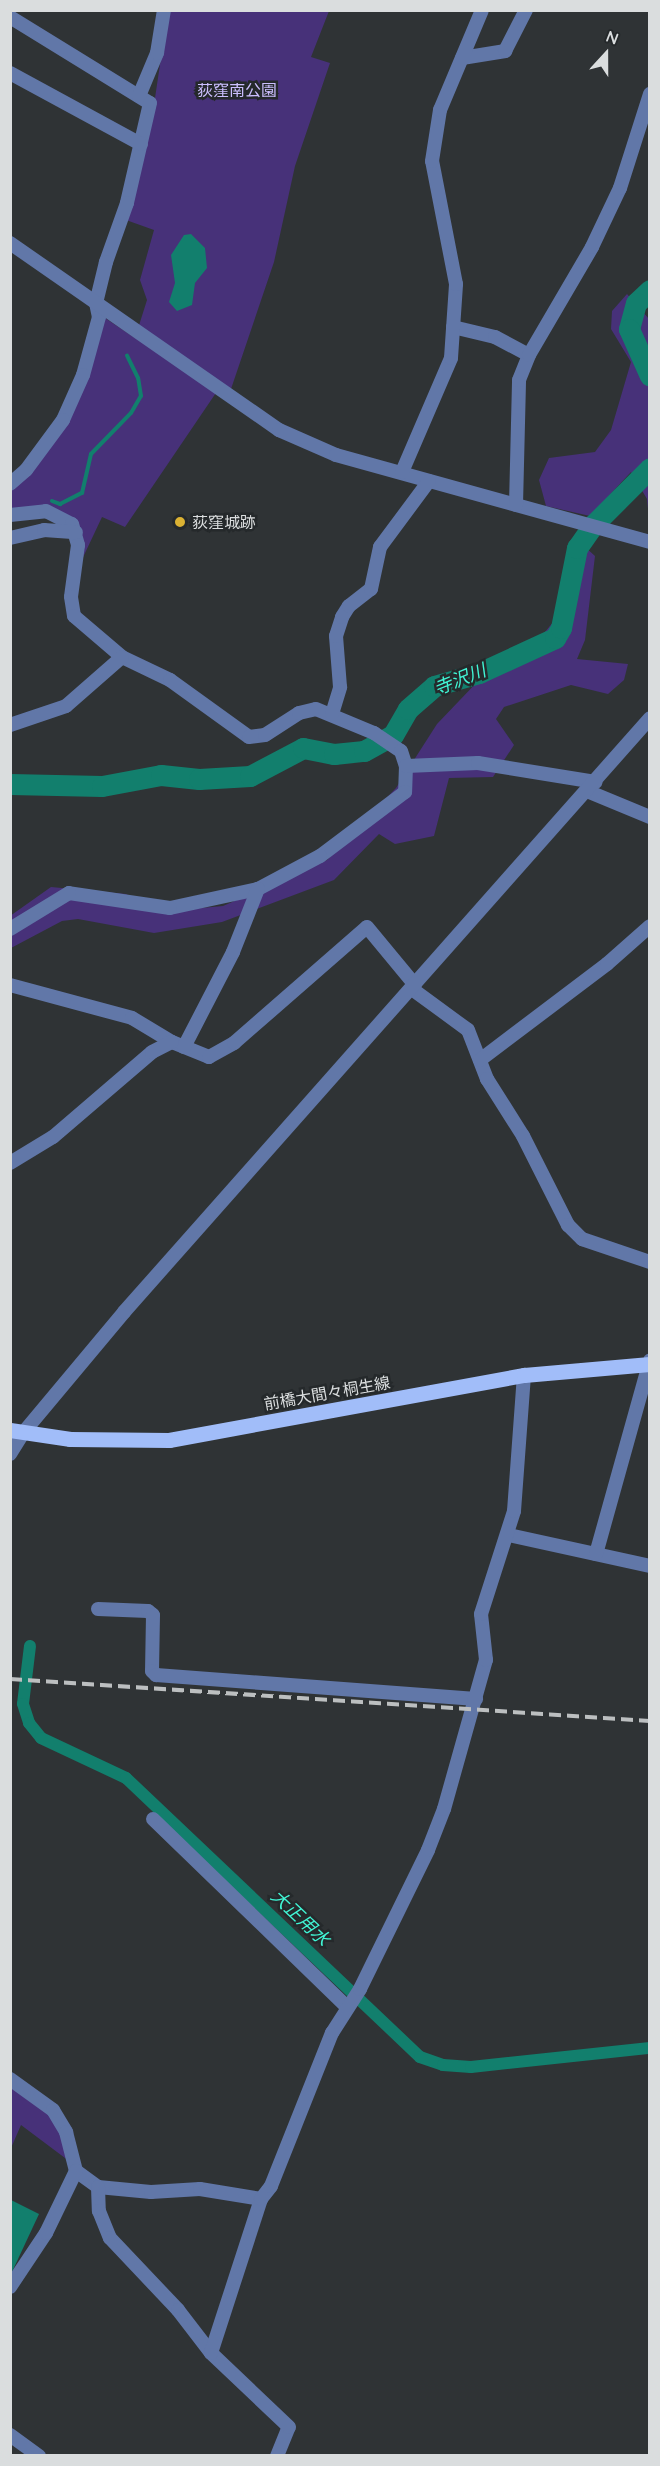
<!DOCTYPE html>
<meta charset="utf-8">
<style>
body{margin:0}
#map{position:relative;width:660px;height:2466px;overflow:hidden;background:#2f3335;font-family:Quicksand,"Noto Sans JP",sans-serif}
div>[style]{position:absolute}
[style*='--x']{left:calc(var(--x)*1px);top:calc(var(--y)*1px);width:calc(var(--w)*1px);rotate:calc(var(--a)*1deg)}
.green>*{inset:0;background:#473179}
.water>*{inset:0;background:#127f6d}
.stream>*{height:4px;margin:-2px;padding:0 2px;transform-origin:2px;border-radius:2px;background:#127f6d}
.canal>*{height:12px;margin:-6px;padding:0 6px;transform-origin:6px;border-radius:6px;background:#127f6d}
.river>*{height:21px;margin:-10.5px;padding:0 10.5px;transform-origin:10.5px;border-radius:10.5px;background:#127f6d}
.minor>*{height:14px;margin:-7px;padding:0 7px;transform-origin:7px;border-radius:7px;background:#6177a8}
.major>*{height:15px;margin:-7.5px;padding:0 7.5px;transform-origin:7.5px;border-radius:7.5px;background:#a1bdf9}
.rail>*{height:4px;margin-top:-2px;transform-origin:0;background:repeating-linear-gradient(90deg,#bcbfc0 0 12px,transparent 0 18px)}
.dots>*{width:16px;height:16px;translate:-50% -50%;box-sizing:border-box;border:3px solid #25292b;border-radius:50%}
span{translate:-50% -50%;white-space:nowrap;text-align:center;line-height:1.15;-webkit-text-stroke:5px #25292b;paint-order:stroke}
.park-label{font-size:16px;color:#cbbefd}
.poi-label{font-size:16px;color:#daddde}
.left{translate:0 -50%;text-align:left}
.street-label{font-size:16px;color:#daddde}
.water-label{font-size:18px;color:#41f5d5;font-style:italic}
.frame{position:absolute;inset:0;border:12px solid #daddde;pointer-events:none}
.north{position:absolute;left:576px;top:24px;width:60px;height:60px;-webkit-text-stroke:4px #25292b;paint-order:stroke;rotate:21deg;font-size:16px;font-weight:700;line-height:24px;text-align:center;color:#daddde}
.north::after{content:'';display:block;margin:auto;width:21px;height:27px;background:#daddde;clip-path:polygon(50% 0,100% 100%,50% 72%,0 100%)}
</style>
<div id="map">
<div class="green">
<div style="clip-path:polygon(168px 11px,329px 11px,311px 57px,330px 63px,295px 166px,274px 262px,231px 389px,222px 384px,125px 527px,102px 517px,78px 568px,81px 546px,44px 505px,11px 511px,11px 488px,68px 419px,102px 316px,135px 338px,147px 300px,140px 280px,154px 230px,126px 220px,155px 98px)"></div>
<div style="clip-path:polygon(627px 294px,649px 319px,649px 519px,647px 499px,631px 472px,590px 516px,546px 506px,539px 480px,549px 458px,595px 452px,611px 430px,631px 362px,611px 329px,612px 311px)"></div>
<div style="clip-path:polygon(585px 547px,595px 556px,585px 640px,577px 659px,628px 664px,624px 680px,608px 694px,571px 685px,504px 707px,496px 719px,514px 745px,493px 777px,449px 778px,434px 836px,395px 844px,379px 834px,334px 880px,222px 922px,154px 933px,78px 919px,62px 921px,11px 948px,10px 916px,51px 887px,126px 894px,157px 912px,223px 906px,327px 860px,396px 788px,437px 724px,480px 679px,536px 643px,558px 616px,565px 576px)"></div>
<div style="clip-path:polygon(11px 2084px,51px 2113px,63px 2133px,69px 2161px,21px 2125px,11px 2148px)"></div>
</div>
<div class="water">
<div style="clip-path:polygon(191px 234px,205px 248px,207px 268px,195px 283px,192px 305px,177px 311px,169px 302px,175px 283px,171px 255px,184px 235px)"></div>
<div style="clip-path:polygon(11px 2200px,39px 2214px,11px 2274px)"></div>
</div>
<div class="stream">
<div style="--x:52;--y:501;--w:9;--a:21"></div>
<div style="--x:60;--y:504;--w:25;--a:-27"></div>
<div style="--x:82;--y:493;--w:40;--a:-77"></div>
<div style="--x:91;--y:454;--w:57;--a:-45.7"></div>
<div style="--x:131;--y:413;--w:20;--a:-60"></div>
<div style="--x:141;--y:396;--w:18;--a:-99"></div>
<div style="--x:138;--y:378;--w:25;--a:-116"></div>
</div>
<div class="canal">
<div style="--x:30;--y:1646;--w:58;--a:96.9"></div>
<div style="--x:23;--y:1704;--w:20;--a:72"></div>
<div style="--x:29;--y:1723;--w:19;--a:51"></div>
<div style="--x:41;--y:1738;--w:94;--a:25.2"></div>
<div style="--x:126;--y:1778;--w:405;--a:43.5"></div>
<div style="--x:420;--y:2057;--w:24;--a:19"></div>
<div style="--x:443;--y:2065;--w:28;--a:4"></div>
<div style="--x:471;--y:2067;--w:180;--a:-6.1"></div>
</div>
<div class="river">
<div style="--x:650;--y:290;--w:19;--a:137"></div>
<div style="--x:636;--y:303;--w:27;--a:105"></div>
<div style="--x:629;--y:329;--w:51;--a:65.9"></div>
<div style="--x:10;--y:784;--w:92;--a:1.2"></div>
<div style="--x:102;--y:786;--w:60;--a:-10.6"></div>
<div style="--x:161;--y:775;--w:38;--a:6"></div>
<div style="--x:199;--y:779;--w:51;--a:-3.4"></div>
<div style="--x:250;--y:776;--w:60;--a:-27.8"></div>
<div style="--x:303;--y:748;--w:32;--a:11"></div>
<div style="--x:334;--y:754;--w:30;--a:-6"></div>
<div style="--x:364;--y:751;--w:33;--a:-29"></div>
<div style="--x:393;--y:735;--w:30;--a:-60"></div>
<div style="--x:408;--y:709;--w:35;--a:-41"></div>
<div style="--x:434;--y:686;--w:47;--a:-16.1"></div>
<div style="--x:479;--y:673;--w:84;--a:-24.7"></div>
<div style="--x:555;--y:638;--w:12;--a:-59"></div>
<div style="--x:561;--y:628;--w:82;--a:-78.7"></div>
<div style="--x:577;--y:548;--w:29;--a:-55"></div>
<div style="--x:594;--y:524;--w:79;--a:-45"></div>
</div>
<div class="minor">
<div style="--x:10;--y:17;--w:164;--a:31.6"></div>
<div style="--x:150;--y:103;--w:103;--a:103"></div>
<div style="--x:127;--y:203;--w:63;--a:109.6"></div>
<div style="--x:106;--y:262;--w:42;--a:103.7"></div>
<div style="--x:96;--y:303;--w:14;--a:78"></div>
<div style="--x:99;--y:317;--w:60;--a:105.4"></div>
<div style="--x:83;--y:375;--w:49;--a:114"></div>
<div style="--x:63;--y:420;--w:62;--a:126.5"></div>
<div style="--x:26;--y:470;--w:21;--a:139"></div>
<div style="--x:462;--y:58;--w:44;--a:-9.2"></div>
<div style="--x:505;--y:51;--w:46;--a:-62.9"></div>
<div style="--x:10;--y:73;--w:149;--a:28.5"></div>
<div style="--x:139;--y:96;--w:47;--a:-67.3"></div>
<div style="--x:157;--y:53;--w:44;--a:-80.8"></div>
<div style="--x:10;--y:243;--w:328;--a:34.8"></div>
<div style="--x:279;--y:430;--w:62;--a:23.7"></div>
<div style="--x:336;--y:455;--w:326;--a:15.5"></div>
<div style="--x:453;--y:327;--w:43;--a:13.4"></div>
<div style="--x:495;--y:337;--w:38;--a:28"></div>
<div style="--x:402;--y:472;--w:124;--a:-66.7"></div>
<div style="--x:451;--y:358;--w:74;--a:-86.1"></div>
<div style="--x:456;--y:284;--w:125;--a:-101"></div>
<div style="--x:432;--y:161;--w:52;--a:-81.1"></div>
<div style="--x:440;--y:110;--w:108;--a:-67.2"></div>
<div style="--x:516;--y:505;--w:125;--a:-88.6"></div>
<div style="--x:519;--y:380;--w:27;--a:-68"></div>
<div style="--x:529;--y:355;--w:125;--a:-59.7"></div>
<div style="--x:592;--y:247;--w:65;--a:-64.6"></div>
<div style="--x:620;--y:188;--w:99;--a:-72.3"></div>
<div style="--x:10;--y:515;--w:36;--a:-6"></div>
<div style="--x:46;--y:511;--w:29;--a:27"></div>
<div style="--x:72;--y:524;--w:22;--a:74"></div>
<div style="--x:78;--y:545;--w:52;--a:97.7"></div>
<div style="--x:71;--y:597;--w:19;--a:81"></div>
<div style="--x:74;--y:616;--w:63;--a:40.5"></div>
<div style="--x:122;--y:657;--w:53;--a:25.6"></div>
<div style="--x:170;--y:680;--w:97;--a:35.8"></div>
<div style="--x:249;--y:737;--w:16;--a:-7"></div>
<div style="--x:265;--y:735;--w:40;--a:-32.9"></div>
<div style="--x:299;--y:713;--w:17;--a:-13"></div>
<div style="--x:316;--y:709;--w:63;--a:22.5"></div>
<div style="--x:374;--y:733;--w:32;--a:34"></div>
<div style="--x:401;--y:751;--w:16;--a:72"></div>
<div style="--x:406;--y:766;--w:26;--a:92"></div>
<div style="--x:405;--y:792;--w:106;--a:143"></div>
<div style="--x:320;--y:856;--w:70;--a:152"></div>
<div style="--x:258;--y:889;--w:90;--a:167.8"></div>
<div style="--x:170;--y:908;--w:102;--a:-171.6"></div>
<div style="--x:69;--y:893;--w:69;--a:148.6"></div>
<div style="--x:10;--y:538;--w:35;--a:-13"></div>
<div style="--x:44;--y:530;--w:32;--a:4"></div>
<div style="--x:332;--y:714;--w:28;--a:-73"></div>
<div style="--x:340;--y:687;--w:51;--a:-94.5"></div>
<div style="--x:336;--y:636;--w:20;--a:-72"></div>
<div style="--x:342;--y:617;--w:13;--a:-58"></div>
<div style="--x:349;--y:606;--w:28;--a:-38"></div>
<div style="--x:371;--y:589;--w:43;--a:-77.9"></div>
<div style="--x:380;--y:547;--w:82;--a:-53.4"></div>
<div style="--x:10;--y:725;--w:59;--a:-18.7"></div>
<div style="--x:66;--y:706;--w:74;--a:-41.2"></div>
<div style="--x:406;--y:766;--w:72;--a:-2.4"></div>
<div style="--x:478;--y:763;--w:119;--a:9.2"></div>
<div style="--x:587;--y:791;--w:68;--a:22.4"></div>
<div style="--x:10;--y:985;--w:126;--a:15.1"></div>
<div style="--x:132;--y:1018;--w:47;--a:31"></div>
<div style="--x:172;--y:1042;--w:40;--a:22"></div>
<div style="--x:209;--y:1057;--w:29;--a:-29"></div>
<div style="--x:234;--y:1043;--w:176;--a:-41.1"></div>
<div style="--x:367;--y:927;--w:75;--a:50.4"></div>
<div style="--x:412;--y:989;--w:69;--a:36.2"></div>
<div style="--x:468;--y:1030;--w:53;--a:68.8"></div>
<div style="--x:487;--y:1079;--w:67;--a:57.7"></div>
<div style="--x:523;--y:1136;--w:100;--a:63.2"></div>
<div style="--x:568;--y:1225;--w:20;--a:45"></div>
<div style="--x:582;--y:1239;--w:72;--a:18.7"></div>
<div style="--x:184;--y:1047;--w:107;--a:-62.7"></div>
<div style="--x:233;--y:952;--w:68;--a:-68.4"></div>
<div style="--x:480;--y:1060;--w:159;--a:-37.1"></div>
<div style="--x:607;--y:964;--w:57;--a:-41.5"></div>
<div style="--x:10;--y:1163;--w:50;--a:-31.2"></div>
<div style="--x:53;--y:1137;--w:130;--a:-40.6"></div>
<div style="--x:152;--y:1052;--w:22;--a:-27"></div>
<div style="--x:10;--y:1454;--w:25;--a:-58"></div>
<div style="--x:23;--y:1433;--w:158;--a:-50.1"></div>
<div style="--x:124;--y:1312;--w:793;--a:-48.47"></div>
<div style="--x:509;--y:1535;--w:144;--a:12.4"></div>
<div style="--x:596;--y:1554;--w:201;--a:-74.4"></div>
<div style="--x:98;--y:1609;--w:50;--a:2.3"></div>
<div style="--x:148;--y:1611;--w:6;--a:39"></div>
<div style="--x:153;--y:1615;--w:56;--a:91"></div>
<div style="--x:152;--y:1671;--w:6;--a:45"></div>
<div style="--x:156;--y:1675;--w:321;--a:4.3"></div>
<div style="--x:153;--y:1819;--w:270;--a:44.1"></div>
<div style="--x:10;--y:2079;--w:53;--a:35.8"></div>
<div style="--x:53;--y:2110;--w:26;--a:59"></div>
<div style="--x:66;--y:2132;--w:40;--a:75.6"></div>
<div style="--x:76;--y:2171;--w:27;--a:36"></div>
<div style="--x:98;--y:2187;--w:53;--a:5.4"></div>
<div style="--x:151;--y:2192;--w:49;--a:-3.5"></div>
<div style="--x:200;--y:2189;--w:62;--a:9.3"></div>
<div style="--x:98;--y:2187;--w:24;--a:88"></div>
<div style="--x:99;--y:2211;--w:29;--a:68"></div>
<div style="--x:110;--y:2238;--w:99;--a:46.6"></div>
<div style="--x:178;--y:2310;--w:54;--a:52.5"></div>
<div style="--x:10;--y:2287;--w:65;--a:-56.3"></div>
<div style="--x:46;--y:2233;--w:69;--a:-64.2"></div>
<div style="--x:10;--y:2435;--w:36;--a:36"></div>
<div style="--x:277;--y:2456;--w:31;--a:-68"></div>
<div style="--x:289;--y:2427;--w:108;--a:-136.5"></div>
<div style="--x:211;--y:2353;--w:162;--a:-72"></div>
<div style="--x:261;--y:2199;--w:16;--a:-52"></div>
<div style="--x:271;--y:2186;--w:165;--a:-68.3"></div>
<div style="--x:332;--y:2033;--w:52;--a:-57.5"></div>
<div style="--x:360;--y:1989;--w:155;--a:-63.9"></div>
<div style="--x:428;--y:1850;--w:44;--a:-68.7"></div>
<div style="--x:444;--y:1809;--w:155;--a:-74.3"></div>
<div style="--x:486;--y:1660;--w:46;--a:-96.2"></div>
<div style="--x:481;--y:1614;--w:108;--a:-72.2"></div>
<div style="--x:514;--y:1511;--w:136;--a:-85.8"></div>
</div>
<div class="major">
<div style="--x:10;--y:1430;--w:61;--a:8.5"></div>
<div style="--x:70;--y:1439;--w:99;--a:0.6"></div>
<div style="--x:169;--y:1440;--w:361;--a:-10.4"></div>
<div style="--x:524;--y:1375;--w:126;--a:-5"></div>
</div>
<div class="rail">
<div style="--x:10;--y:1679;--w:641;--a:3.75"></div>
</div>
<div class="dots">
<div style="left:180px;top:522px;background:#dbb233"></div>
</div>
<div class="park-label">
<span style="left:237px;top:90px">荻窪南公園</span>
</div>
<div class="poi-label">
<span class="left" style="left:192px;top:522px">荻窪城跡</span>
</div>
<div class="street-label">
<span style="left:327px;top:1393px;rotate:-10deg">前橋大間々桐生線</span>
</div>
<div class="water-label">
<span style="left:460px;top:680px;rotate:-22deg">寺沢川</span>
<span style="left:300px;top:1918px;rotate:43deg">大正用水</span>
</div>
<div class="frame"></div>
<div class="north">N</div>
</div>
